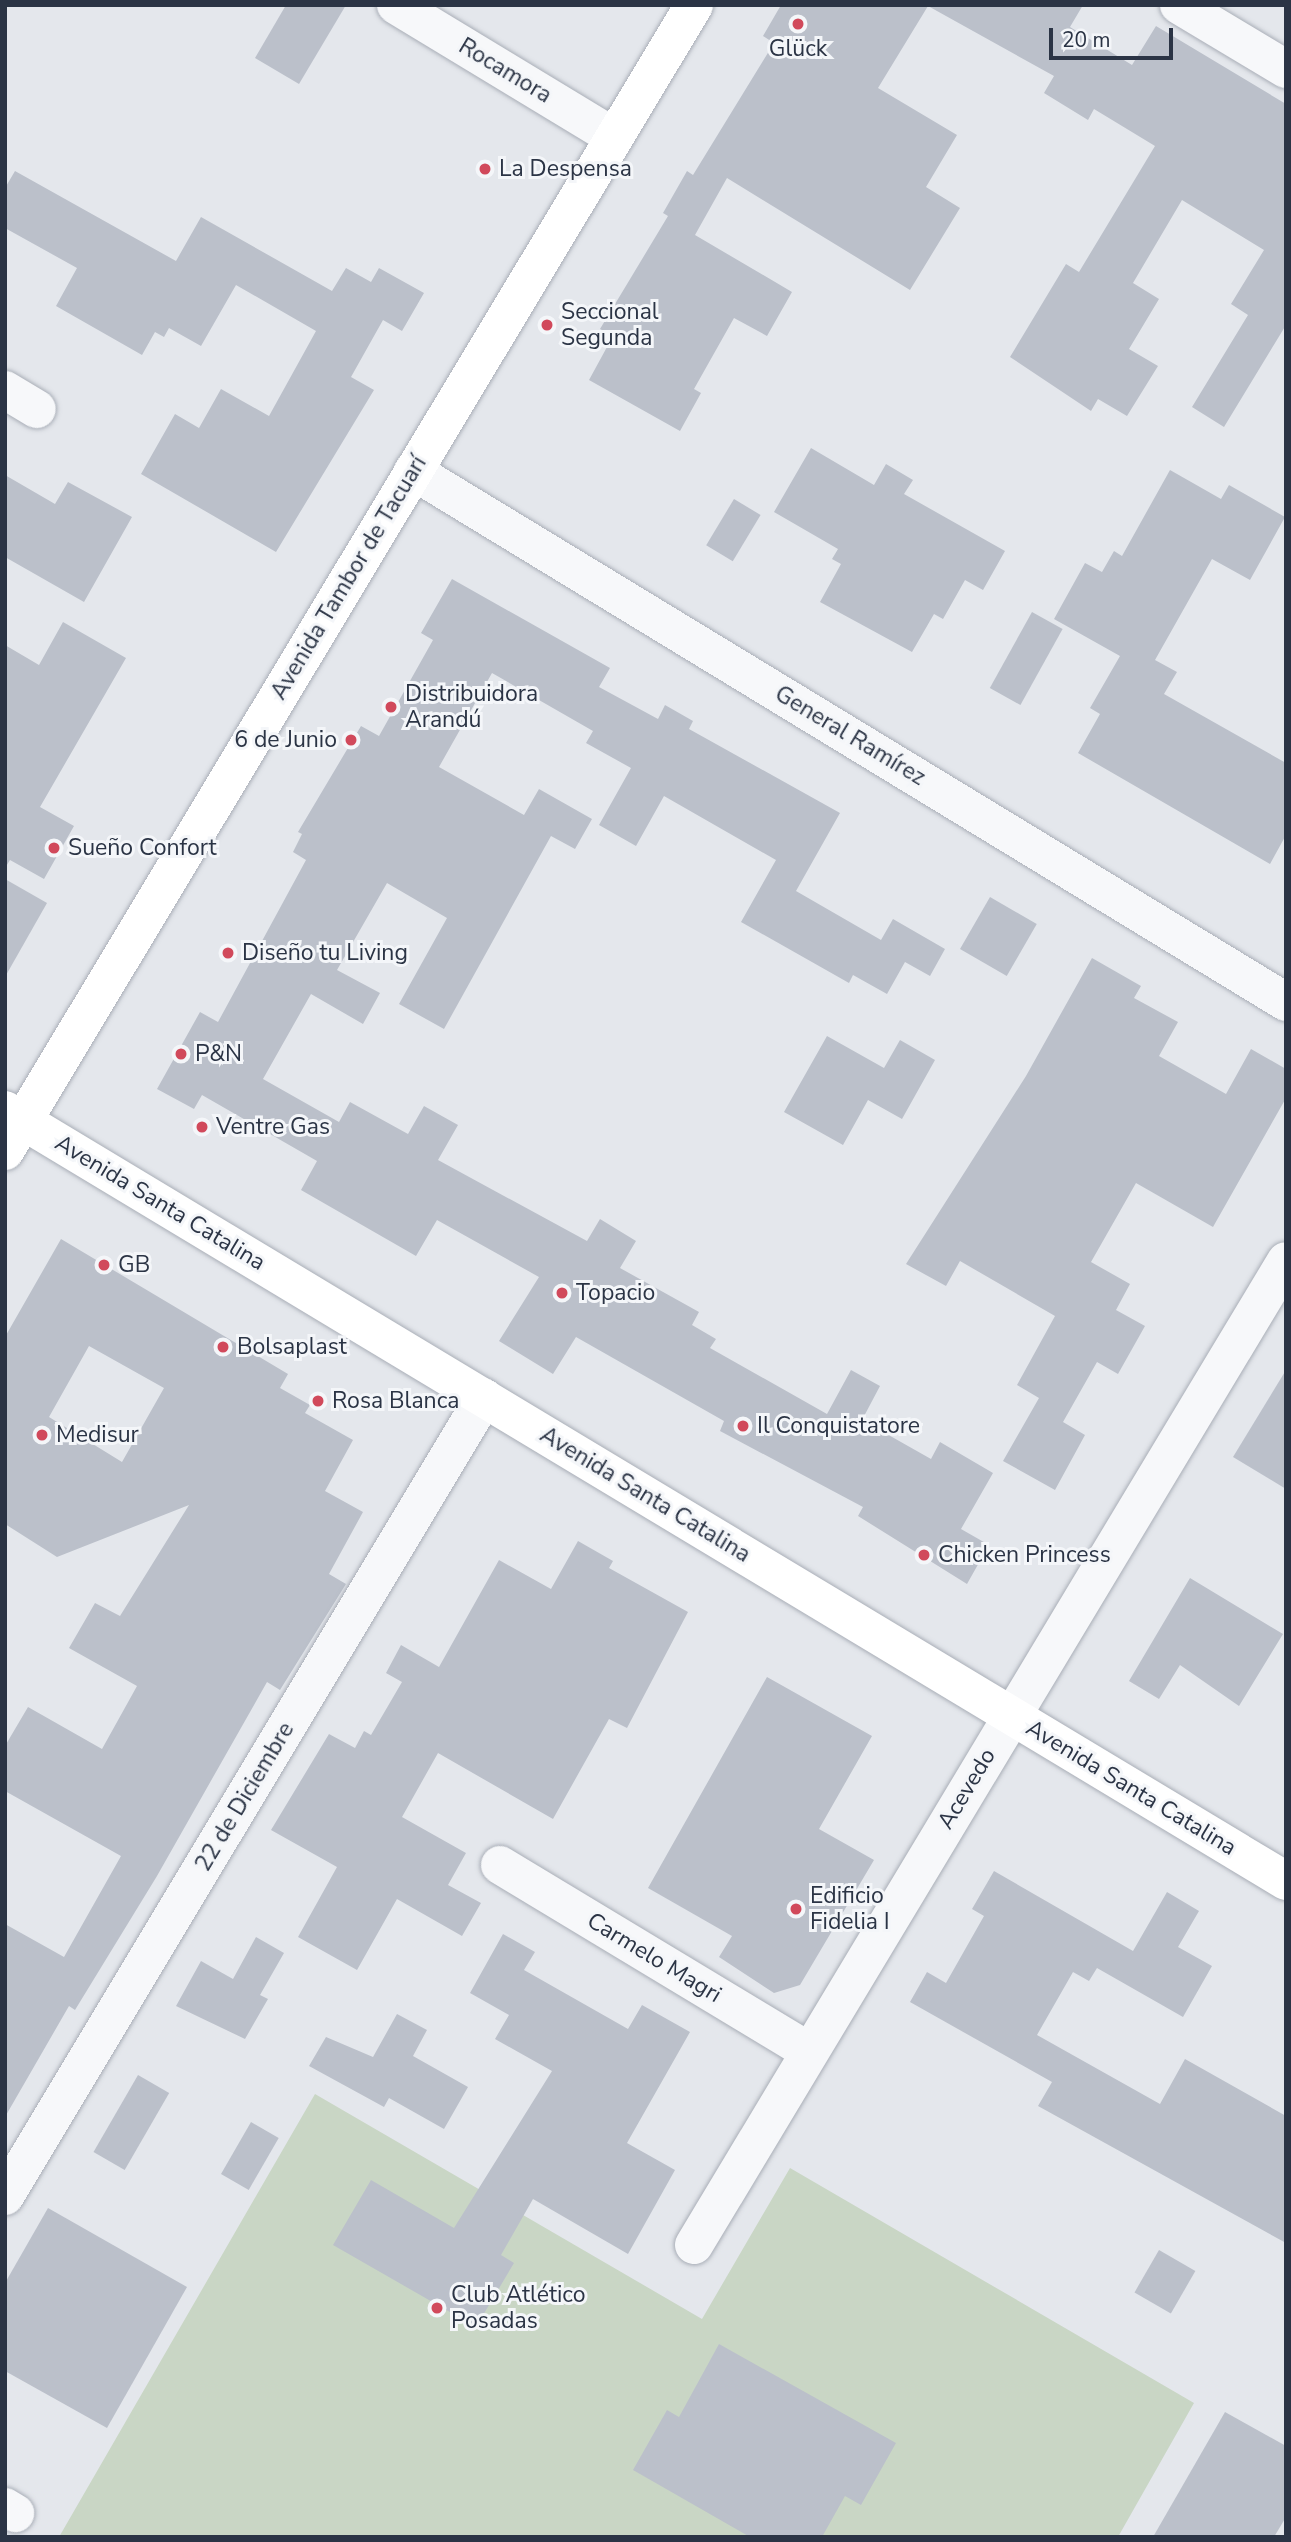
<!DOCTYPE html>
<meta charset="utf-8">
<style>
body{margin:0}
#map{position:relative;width:1291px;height:2542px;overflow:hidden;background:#e4e7ec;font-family:"Nunito Sans",sans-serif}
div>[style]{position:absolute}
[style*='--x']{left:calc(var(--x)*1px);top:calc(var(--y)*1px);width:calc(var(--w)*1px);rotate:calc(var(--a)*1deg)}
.green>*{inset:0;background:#c9d6c5}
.building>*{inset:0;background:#bbc0ca;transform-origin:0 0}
.roads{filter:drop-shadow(0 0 2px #a9aeb7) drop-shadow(0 0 2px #a9aeb7)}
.minor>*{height:38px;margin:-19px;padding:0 19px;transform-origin:19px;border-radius:19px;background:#f7f8fa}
.major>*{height:38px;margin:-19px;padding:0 19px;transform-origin:19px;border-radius:19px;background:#fff}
.dots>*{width:19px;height:19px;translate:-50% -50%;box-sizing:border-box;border:4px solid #f4f6f9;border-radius:50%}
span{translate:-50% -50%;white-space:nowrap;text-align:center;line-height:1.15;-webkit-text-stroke:6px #f4f6f9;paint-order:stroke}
.poi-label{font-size:23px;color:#2b3445}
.left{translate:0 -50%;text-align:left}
.right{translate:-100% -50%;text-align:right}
.street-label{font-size:23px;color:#2b3445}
.frame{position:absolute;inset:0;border:7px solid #2b3445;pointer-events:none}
.scale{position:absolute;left:1049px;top:28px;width:124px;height:32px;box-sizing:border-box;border:4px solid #2b3445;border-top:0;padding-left:9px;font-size:21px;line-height:24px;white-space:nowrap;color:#2b3445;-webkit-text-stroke:5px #f4f6f9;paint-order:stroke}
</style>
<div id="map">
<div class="green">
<div style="clip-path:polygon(315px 2094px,702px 2319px,790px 2168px,1194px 2403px,1118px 2537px,59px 2537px)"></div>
</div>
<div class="building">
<div style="clip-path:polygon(286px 5px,346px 5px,299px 84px,255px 58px)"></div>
<div style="clip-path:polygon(781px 5px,1083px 5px,1070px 27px,1132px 65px,1156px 26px,1286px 104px,1286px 325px,1224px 427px,1192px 407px,1248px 315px,1231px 304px,1264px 250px,1182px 200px,1133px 283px,1159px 299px,1129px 349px,1158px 366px,1127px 416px,1098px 399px,1091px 411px,1010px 357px,1066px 264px,1079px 272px,1155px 146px,1094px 109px,1088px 120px,1044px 93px,1054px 76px,928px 6px,878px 88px,957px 135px,926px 187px,960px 208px,910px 290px,727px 178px,695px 235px,792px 292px,767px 336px,734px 318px,694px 389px,701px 393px,680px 431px,589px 380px,613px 336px,600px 329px,668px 216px,663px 213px,687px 171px,693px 175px,774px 43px,763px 36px)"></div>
<div style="clip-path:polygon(15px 171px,176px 261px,201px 217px,332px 291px,346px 268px,371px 282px,379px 268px,424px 293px,402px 331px,383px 320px,351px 377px,374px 390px,276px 552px,141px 474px,175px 414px,199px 428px,221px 389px,269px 416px,316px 331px,236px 285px,201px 346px,169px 328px,164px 337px,155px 332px,142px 355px,56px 306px,77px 268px,5px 228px,5px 188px)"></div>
<div style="clip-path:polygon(811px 448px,874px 485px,886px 464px,913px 480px,904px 494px,1005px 551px,983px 590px,965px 580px,943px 619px,934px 614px,912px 652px,820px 602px,841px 564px,832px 559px,838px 549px,774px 512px)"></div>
<div style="clip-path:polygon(1170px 470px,1221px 499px,1229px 485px,1285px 517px,1250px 580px,1212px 559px,1155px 660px,1177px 672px,1164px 694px,1286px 763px,1286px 835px,1270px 864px,1078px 753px,1100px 714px,1090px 708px,1120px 656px,1054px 619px,1085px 563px,1102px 572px,1114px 551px,1122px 556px)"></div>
<div style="clip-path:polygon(5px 475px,55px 504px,68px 482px,132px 517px,84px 602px,5px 557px)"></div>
<div style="left:734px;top:499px;width:31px;height:54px;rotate:31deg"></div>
<div style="clip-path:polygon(452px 579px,610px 668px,599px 687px,658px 719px,665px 705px,693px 721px,689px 729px,840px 813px,796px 891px,881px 940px,893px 919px,945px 949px,930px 976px,905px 962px,887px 994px,853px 975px,849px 983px,741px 922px,776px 860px,664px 796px,636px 846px,599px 825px,631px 768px,586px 743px,593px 731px,492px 673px,439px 767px,524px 815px,539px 789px,592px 819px,575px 849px,551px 836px,444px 1029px,399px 1004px,447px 918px,387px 883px,337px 970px,380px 993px,363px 1024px,311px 994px,263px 1079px,339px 1122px,350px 1102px,408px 1134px,424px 1106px,458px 1125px,438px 1160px,587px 1241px,600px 1219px,636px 1241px,620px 1268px,699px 1312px,692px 1325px,716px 1339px,710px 1348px,827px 1414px,851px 1370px,880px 1386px,862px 1420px,931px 1459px,940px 1442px,993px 1473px,961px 1529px,989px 1545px,967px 1584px,858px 1516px,863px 1507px,720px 1431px,724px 1421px,576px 1337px,553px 1374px,499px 1341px,539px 1277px,437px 1220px,416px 1256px,301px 1190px,317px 1161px,202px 1095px,194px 1109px,157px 1089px,200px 1012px,218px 1022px,306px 860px,293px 852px,302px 834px,298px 832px,361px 726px,379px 736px,433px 640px,421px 633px)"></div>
<div style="left:1032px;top:612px;width:35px;height:87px;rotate:29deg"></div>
<div style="clip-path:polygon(63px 622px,126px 658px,40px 807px,74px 826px,44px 879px,10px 860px,5px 868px,5px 645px,39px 665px)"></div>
<div style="clip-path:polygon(5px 879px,47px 903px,5px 977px)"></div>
<div style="left:990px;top:897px;width:54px;height:60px;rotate:30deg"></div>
<div style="clip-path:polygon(1092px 958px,1141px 986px,1134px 998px,1178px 1022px,1159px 1056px,1226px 1094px,1251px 1049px,1286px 1069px,1286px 1098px,1213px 1227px,1136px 1183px,1091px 1262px,1130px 1284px,1116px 1310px,1145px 1326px,1118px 1374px,1097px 1362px,1063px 1422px,1085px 1435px,1055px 1490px,1003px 1461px,1039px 1398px,1017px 1385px,1055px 1316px,960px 1261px,946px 1286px,906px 1264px,1026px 1076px)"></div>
<div style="clip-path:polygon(827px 1036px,884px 1068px,900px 1040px,935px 1060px,902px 1119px,868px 1100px,843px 1145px,784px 1112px)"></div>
<div style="clip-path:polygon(evenodd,61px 1239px,288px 1374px,280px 1388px,310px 1405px,305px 1413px,353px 1440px,325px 1491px,363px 1512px,329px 1574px,346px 1584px,280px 1690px,267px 1682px,157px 1876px,75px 2010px,69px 2006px,5px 2117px,5px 1924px,64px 1957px,121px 1856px,5px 1791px,5px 1746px,28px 1707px,102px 1749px,137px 1686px,69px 1648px,95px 1603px,120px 1616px,189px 1505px,57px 1557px,5px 1524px,5px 1337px,61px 1239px,89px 1346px,164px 1388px,122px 1462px,49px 1417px,89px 1346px)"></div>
<div style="clip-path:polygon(1286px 1370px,1286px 1489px,1233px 1457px)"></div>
<div style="clip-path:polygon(578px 1541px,613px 1561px,609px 1568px,688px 1612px,627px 1728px,609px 1719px,553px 1819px,438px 1753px,402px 1817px,466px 1853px,448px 1885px,481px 1903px,462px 1936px,397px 1899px,357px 1970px,298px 1937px,337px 1867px,271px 1830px,329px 1734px,355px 1748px,364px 1731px,371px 1735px,402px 1682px,386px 1673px,401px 1645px,439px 1667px,499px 1560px,551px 1589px)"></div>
<div style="clip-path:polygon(1190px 1578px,1283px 1634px,1239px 1706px,1180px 1665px,1159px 1699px,1129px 1681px)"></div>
<div style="clip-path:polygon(767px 1677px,872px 1736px,819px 1829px,874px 1860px,800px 1985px,774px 1993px,719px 1957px,732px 1936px,648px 1888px)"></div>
<div style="clip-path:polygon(994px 1871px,1133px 1951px,1167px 1892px,1199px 1911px,1178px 1947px,1212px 1966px,1183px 2017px,1097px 1968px,1089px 1981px,1073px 1972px,1037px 2035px,1160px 2104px,1185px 2059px,1286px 2116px,1286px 2243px,1038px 2106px,1052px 2082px,910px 2002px,927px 1972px,946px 1983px,984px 1916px,972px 1909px)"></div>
<div style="clip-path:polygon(503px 1934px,535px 1952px,524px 1970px,628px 2029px,642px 2005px,690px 2032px,627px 2143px,675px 2170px,628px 2254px,533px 2199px,501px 2255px,514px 2263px,476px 2327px,333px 2245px,371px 2180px,454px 2228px,552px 2071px,495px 2039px,509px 2015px,470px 1993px)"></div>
<div style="clip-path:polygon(256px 1937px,284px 1953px,260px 1995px,268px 1999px,245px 2039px,176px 2006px,201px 1961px,233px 1979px)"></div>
<div style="clip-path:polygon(397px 2014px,427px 2030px,413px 2056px,468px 2087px,444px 2129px,389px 2098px,384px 2107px,309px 2066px,326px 2037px,373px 2057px)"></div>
<div style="left:138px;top:2075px;width:36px;height:89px;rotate:30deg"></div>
<div style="left:251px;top:2122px;width:32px;height:60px;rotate:30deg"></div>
<div style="clip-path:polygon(48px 2208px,187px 2287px,107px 2428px,5px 2371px,5px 2283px)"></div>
<div style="left:1159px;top:2250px;width:42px;height:49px;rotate:30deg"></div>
<div style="clip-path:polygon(719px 2344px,896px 2443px,861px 2505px,845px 2496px,822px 2537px,750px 2537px,633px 2470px,667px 2410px,679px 2417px)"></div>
<div style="clip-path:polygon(1225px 2412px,1286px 2446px,1286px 2517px,1274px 2537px,1153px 2537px)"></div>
</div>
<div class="roads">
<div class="minor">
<div style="--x:396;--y:5;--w:255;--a:31.2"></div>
<div style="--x:1179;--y:5;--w:125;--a:30.9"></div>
<div style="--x:5;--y:390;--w:37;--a:31"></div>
<div style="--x:413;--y:471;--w:1022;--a:31.31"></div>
<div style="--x:500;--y:1865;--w:358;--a:31.1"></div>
<div style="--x:5;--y:2196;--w:931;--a:-59.03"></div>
<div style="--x:694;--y:2245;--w:1148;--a:-58.97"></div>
<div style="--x:5;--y:2507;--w:12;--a:31"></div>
</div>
<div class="major">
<div style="--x:5;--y:1110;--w:1495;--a:31.04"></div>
<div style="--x:5;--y:1151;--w:1337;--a:-58.98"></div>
</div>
</div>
<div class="dots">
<div style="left:798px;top:24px;background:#d1495b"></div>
<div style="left:485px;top:169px;background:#d1495b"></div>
<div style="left:547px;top:325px;background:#d1495b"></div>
<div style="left:391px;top:707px;background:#d1495b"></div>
<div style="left:351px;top:740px;background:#d1495b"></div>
<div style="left:54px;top:848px;background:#d1495b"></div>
<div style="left:228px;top:953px;background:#d1495b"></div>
<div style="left:181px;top:1054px;background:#d1495b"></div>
<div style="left:202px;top:1127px;background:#d1495b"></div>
<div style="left:104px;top:1265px;background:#d1495b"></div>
<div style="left:562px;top:1293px;background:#d1495b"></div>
<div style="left:223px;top:1347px;background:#d1495b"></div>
<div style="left:318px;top:1401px;background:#d1495b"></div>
<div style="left:743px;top:1426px;background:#d1495b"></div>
<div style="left:42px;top:1435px;background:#d1495b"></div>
<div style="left:924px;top:1555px;background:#d1495b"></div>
<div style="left:796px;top:1909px;background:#d1495b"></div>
<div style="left:437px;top:2308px;background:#d1495b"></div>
</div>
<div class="poi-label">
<span style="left:798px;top:49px">Glück</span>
<span class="left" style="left:499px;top:169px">La Despensa</span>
<span class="left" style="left:561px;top:325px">Seccional<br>Segunda</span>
<span class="left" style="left:405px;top:707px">Distribuidora<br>Arandú</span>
<span class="right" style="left:337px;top:740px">6 de Junio</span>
<span class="left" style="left:68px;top:848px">Sueño Confort</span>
<span class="left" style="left:242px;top:953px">Diseño tu Living</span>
<span class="left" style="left:195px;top:1054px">P&amp;N</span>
<span class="left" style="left:216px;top:1127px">Ventre Gas</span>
<span class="left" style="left:118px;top:1265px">GB</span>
<span class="left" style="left:576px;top:1293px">Topacio</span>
<span class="left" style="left:237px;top:1347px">Bolsaplast</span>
<span class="left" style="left:332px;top:1401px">Rosa Blanca</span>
<span class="left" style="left:757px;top:1426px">Il Conquistatore</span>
<span class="left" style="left:56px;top:1435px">Medisur</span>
<span class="left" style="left:938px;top:1555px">Chicken Princess</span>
<span class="left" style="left:810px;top:1909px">Edificio<br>Fidelia I</span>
<span class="left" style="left:451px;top:2308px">Club Atlético<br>Posadas</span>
</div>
<div class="street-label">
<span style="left:505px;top:71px;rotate:31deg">Rocamora</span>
<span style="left:349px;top:578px;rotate:-59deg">Avenida Tambor de Tacuarí</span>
<span style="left:850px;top:736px;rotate:31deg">General Ramírez</span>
<span style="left:160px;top:1203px;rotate:31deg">Avenida Santa Catalina</span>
<span style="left:645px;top:1495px;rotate:31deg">Avenida Santa Catalina</span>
<span style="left:1131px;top:1788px;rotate:31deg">Avenida Santa Catalina</span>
<span style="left:967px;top:1789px;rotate:-59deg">Acevedo</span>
<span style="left:245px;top:1797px;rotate:-59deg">22 de Diciembre</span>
<span style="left:654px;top:1958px;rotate:31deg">Carmelo Magri</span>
</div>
<div class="frame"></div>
<div class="scale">20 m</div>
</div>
